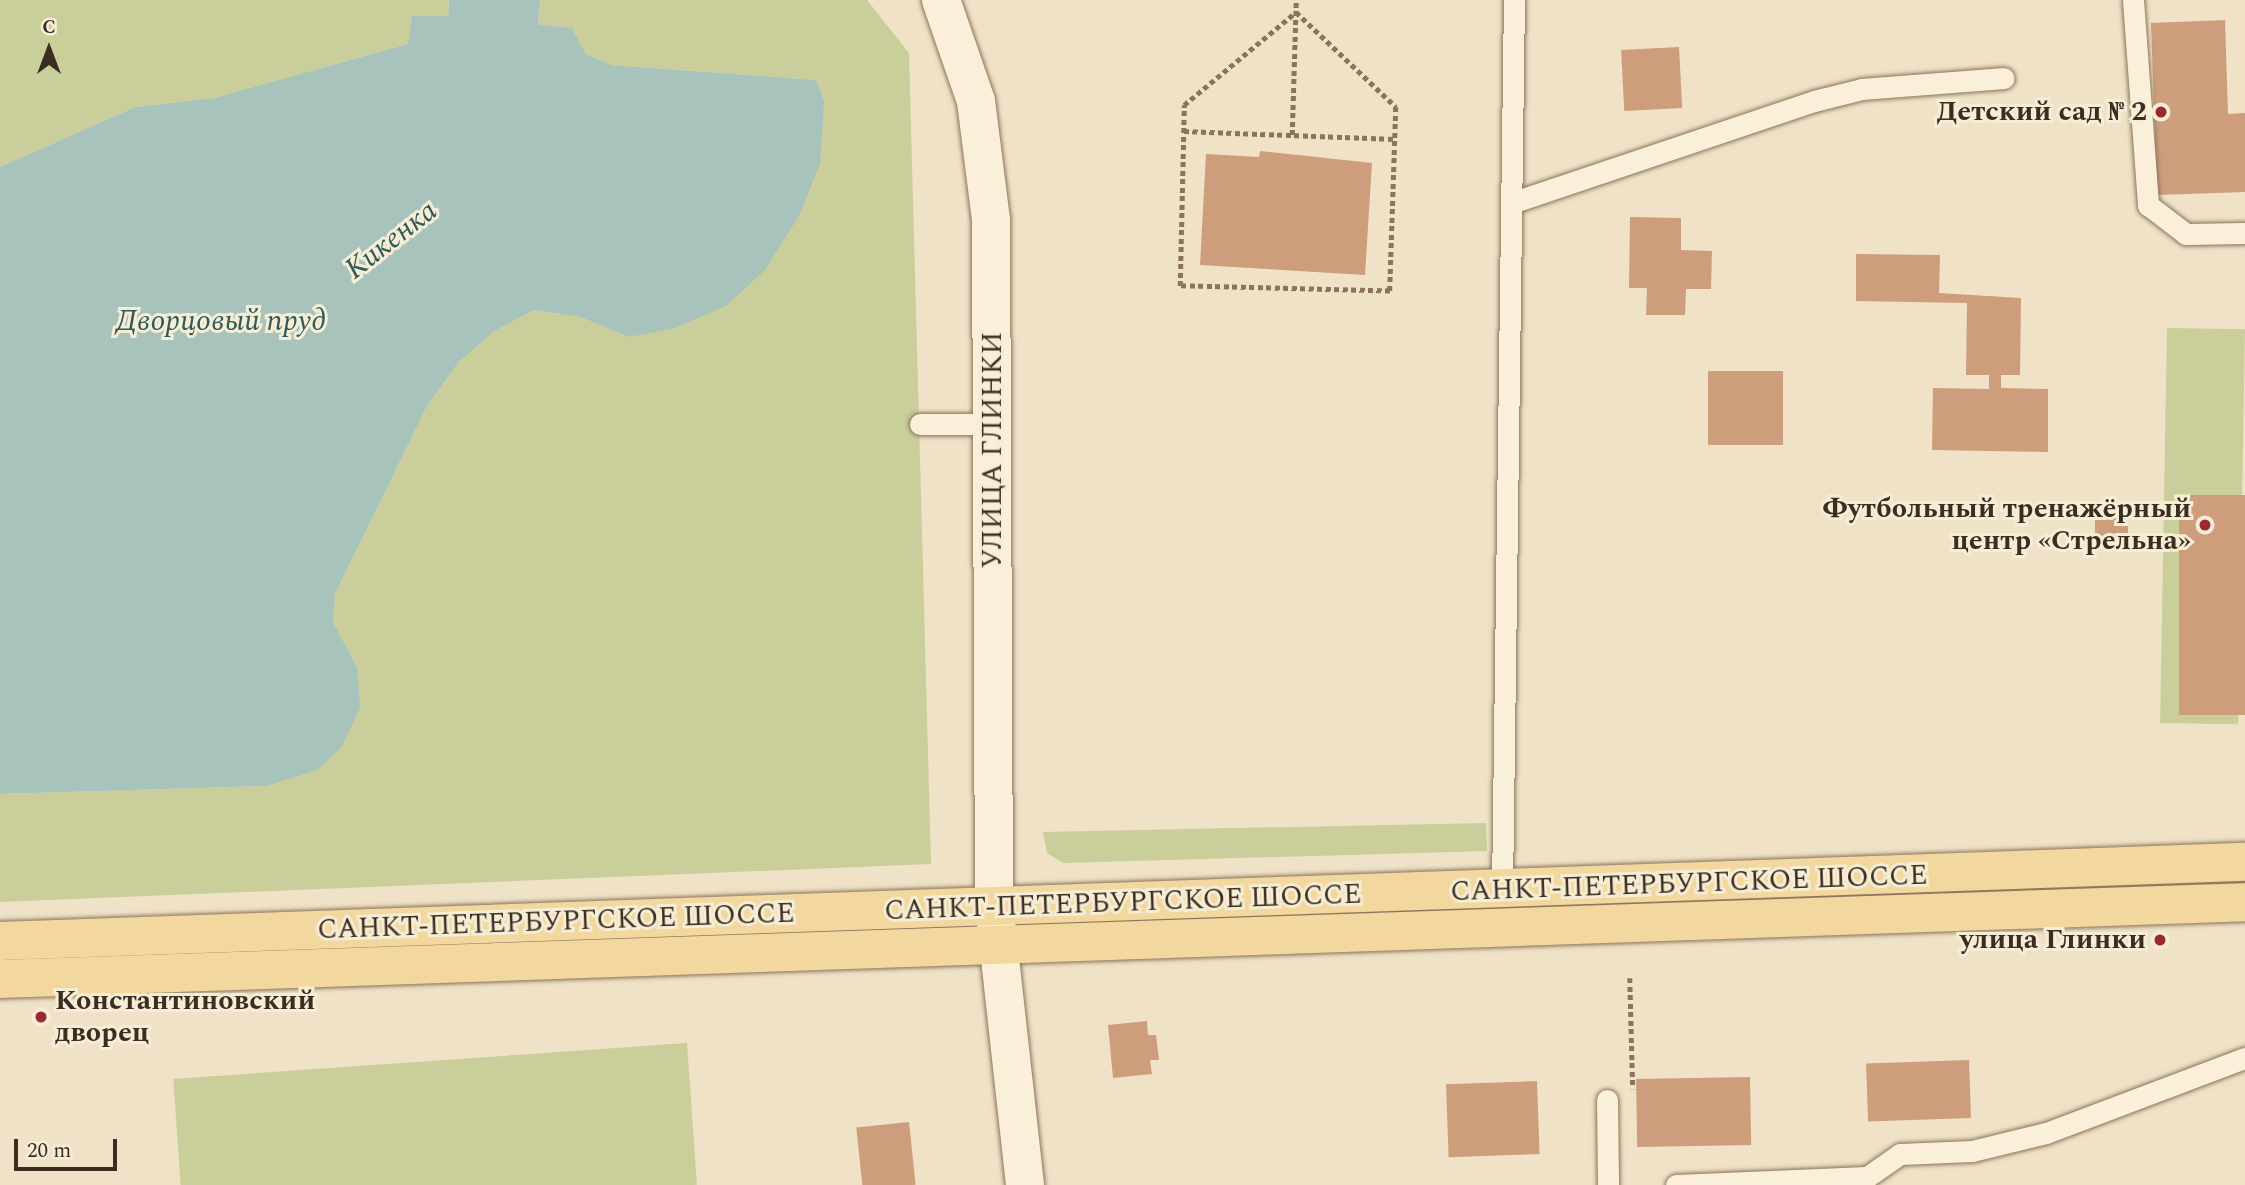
<!DOCTYPE html>
<meta charset="utf-8">
<style>
body{margin:0}
#map{position:relative;width:2245px;height:1185px;overflow:hidden;background:#efe2c6;font-family:Spectral,serif}
div>[style]{position:absolute}
[style*='--x']{left:calc(var(--x)*1px);top:calc(var(--y)*1px);width:calc(var(--w)*1px);rotate:calc(var(--a)*1deg)}
.green>*{inset:0;background:#c9ce9a;transform-origin:0 0}
.water>*{inset:0;background:#a8c3bb}
.building>*{inset:0;background:#ce9d7c;transform-origin:0 0}
.path>*{height:4.5px;margin-top:-2.25px;transform-origin:0;background:repeating-linear-gradient(90deg,#8b745b 0 5px,transparent 0 8.5px)}
.roads{filter:drop-shadow(0 0 2px #8b745b) drop-shadow(0 0 2px #8b745b)}
.service>*{height:21px;margin:-10.5px;padding:0 10.5px;transform-origin:10.5px;border-radius:10.5px;background:#faf0da}
.minor>*{height:38px;margin:-19px;padding:0 19px;transform-origin:19px;border-radius:19px;background:#faf0da}
.secondary>*{height:38px;margin:-19px;padding:0 19px;transform-origin:19px;border-radius:19px;background:#faf0da}
.primary>*{height:38px;margin:-19px;padding:0 19px;transform-origin:19px;border-radius:19px;background:#f2d79e}
.dots>*{width:19px;height:19px;translate:-50% -50%;box-sizing:border-box;border:4px solid #f6edd6;border-radius:50%}
span{translate:-50% -50%;white-space:nowrap;text-align:center;line-height:1.15;-webkit-text-stroke:6px #f6edd6;paint-order:stroke}
.poi-label{font-size:28px;color:#3b2d1f;font-weight:700}
.right{translate:-100% -50%;text-align:right}
.left{translate:0 -50%;text-align:left}
.street-label{font-size:28px;color:#3b2d1f}
.water-label{font-size:30px;color:#2e5b58;font-style:italic}
.north{position:absolute;left:14px;top:14px;width:70px;height:70px;-webkit-text-stroke:5px #f6edd6;paint-order:stroke;rotate:0deg;font-size:19px;font-weight:700;line-height:28px;text-align:center;color:#3b2d1f}
.north::after{content:'';display:block;margin:auto;width:24px;height:32px;background:#3b2d1f;clip-path:polygon(50% 0,100% 100%,50% 72%,0 100%)}
.scale{position:absolute;left:14px;top:1139px;width:103px;height:32px;box-sizing:border-box;border:4px solid #3b2d1f;border-top:0;padding-left:9px;font-size:21px;line-height:24px;white-space:nowrap;color:#3b2d1f;-webkit-text-stroke:5px #f6edd6;paint-order:stroke}
</style>
<div id="map">
<div class="green">
<div style="clip-path:polygon(0 0,449px 0,448px 16px,408px 44px,214px 98px,135px 107px,0 167px)"></div>
<div style="clip-path:polygon(540px 0,867px 0,909px 53px,931px 864px,0 902px,0 794px,266px 786px,357px 667px,333px 622px,335px 594px,427px 406px,458px 363px,493px 332px,534px 310px,580px 317px,629px 337px,816px 80px,611px 65px,586px 54px,572px 28px,538px 24px)"></div>
<div style="left:2167px;top:328px;width:78px;height:395px;rotate:1deg"></div>
<div style="clip-path:polygon(1486px 823px,1487px 851px,1063px 863px,1047px 853px,1043px 832px)"></div>
<div style="left:687px;top:1043px;width:142px;height:515px;rotate:86deg"></div>
</div>
<div class="water">
<div style="clip-path:polygon(449px 0,540px 0,538px 24px,572px 28px,586px 54px,611px 65px,816px 80px,824px 102px,820px 164px,799px 216px,764px 271px,726px 306px,675px 328px,629px 337px,580px 317px,534px 310px,493px 332px,458px 363px,427px 406px,335px 594px,333px 622px,357px 667px,360px 708px,341px 748px,317px 770px,266px 786px,0 794px,0 167px,135px 107px,214px 98px,408px 44px,412px 16px,448px 16px)"></div>
</div>
<div class="building">
<div style="clip-path:polygon(2225px 20px,2228px 114px,2245px 113px,2245px 192px,2157px 195px,2151px 23px)"></div>
<div style="left:1679px;top:47px;width:61px;height:58px;rotate:87deg"></div>
<div style="clip-path:polygon(1260px 151px,1372px 163px,1365px 275px,1200px 265px,1206px 154px,1259px 157px)"></div>
<div style="clip-path:polygon(1630px 217px,1681px 218px,1681px 250px,1712px 251px,1711px 289px,1686px 289px,1685px 315px,1646px 315px,1647px 288px,1629px 288px)"></div>
<div style="clip-path:polygon(1856px 254px,1940px 255px,1939px 293px,2021px 298px,2020px 375px,2001px 375px,2001px 388px,2048px 389px,2048px 452px,1932px 450px,1933px 388px,1989px 389px,1989px 375px,1966px 375px,1967px 303px,1856px 301px)"></div>
<div style="left:1708px;top:371px;width:75px;height:74px"></div>
<div style="left:2245px;top:495px;width:220px;height:66px;rotate:90deg"></div>
<div style="left:2095px;top:502px;width:33px;height:39px"></div>
<div style="clip-path:polygon(1147px 1021px,1148px 1035px,1156px 1035px,1159px 1060px,1150px 1060px,1152px 1074px,1113px 1078px,1108px 1025px)"></div>
<div style="left:1969px;top:1060px;width:58px;height:103px;rotate:88deg"></div>
<div style="left:1750px;top:1077px;width:68px;height:114px;rotate:89deg"></div>
<div style="left:1537px;top:1081px;width:73px;height:91px;rotate:88deg"></div>
<div style="left:909px;top:1122px;width:63px;height:53px;rotate:84deg"></div>
</div>
<div class="path">
<div style="--x:1296;--y:12;--w:138;--a:43.5"></div>
<div style="--x:1396;--y:107;--w:184;--a:91.9"></div>
<div style="--x:1390;--y:291;--w:210;--a:-178.6"></div>
<div style="--x:1180;--y:286;--w:181;--a:-88.7"></div>
<div style="--x:1184;--y:105;--w:146;--a:-39.7"></div>
<div style="--x:1184;--y:131;--w:211;--a:2.2"></div>
<div style="--x:1292;--y:135;--w:135;--a:-88.3"></div>
<div style="--x:1630;--y:978;--w:111;--a:88.5"></div>
</div>
<div class="roads">
<div class="service">
<div style="--x:2133;--y:0;--w:206;--a:85.8"></div>
<div style="--x:2148;--y:205;--w:48;--a:37.3"></div>
<div style="--x:2186;--y:234;--w:59;--a:-1"></div>
<div style="--x:1514;--y:202;--w:317;--a:-18.6"></div>
<div style="--x:1814;--y:101;--w:49;--a:-14"></div>
<div style="--x:1862;--y:89;--w:142;--a:-4.4"></div>
<div style="--x:920;--y:424;--w:74;--a:0"></div>
<div style="--x:1502;--y:890;--w:890;--a:-89.23"></div>
<div style="--x:1607;--y:1100;--w:85;--a:89.3"></div>
<div style="--x:1676;--y:1185;--w:191;--a:-2.4"></div>
<div style="--x:1867;--y:1177;--w:40;--a:-34.9"></div>
<div style="--x:1900;--y:1154;--w:72;--a:-2.4"></div>
<div style="--x:1972;--y:1151;--w:76;--a:-13.7"></div>
<div style="--x:2046;--y:1133;--w:213;--a:-20.7"></div>
</div>
<div class="minor">
<div style="--x:941;--y:0;--w:107;--a:70.9"></div>
<div style="--x:976;--y:101;--w:120;--a:82.8"></div>
<div style="--x:991;--y:220;--w:688;--a:89.75"></div>
</div>
<div class="secondary">
<div style="--x:995;--y:913;--w:274;--a:83.7"></div>
</div>
<div class="primary">
<div style="--x:0;--y:941;--w:2246;--a:-2.02"></div>
<div style="--x:0;--y:979;--w:2246;--a:-1.96"></div>
</div>
</div>
<div class="dots">
<div style="left:2161px;top:112px;background:#9c2a2d"></div>
<div style="left:2205px;top:525px;background:#9c2a2d"></div>
<div style="left:2160px;top:940px;background:#9c2a2d"></div>
<div style="left:41px;top:1017px;background:#9c2a2d"></div>
</div>
<div class="poi-label">
<span class="right" style="left:2147px;top:112px">Детский сад № 2</span>
<span class="right" style="left:2191px;top:525px">Футбольный тренажёрный<br>центр «Стрельна»</span>
<span class="right" style="left:2146px;top:940px">улица Глинки</span>
<span class="left" style="left:55px;top:1017px">Константиновский<br>дворец</span>
</div>
<div class="street-label">
<span style="left:993px;top:450px;rotate:-90deg">УЛИЦА ГЛИНКИ</span>
<span style="left:1689px;top:884px;rotate:-2deg">САНКТ-ПЕТЕРБУРГСКОЕ ШОССЕ</span>
<span style="left:1123px;top:903px;rotate:-2deg">САНКТ-ПЕТЕРБУРГСКОЕ ШОССЕ</span>
<span style="left:556px;top:922px;rotate:-2deg">САНКТ-ПЕТЕРБУРГСКОЕ ШОССЕ</span>
</div>
<div class="water-label">
<span style="left:391px;top:240px;rotate:-38deg">Кикенка</span>
<span style="left:221px;top:321px">Дворцовый пруд</span>
</div>
<div class="north">С</div>
<div class="scale">20 m</div>
</div>
